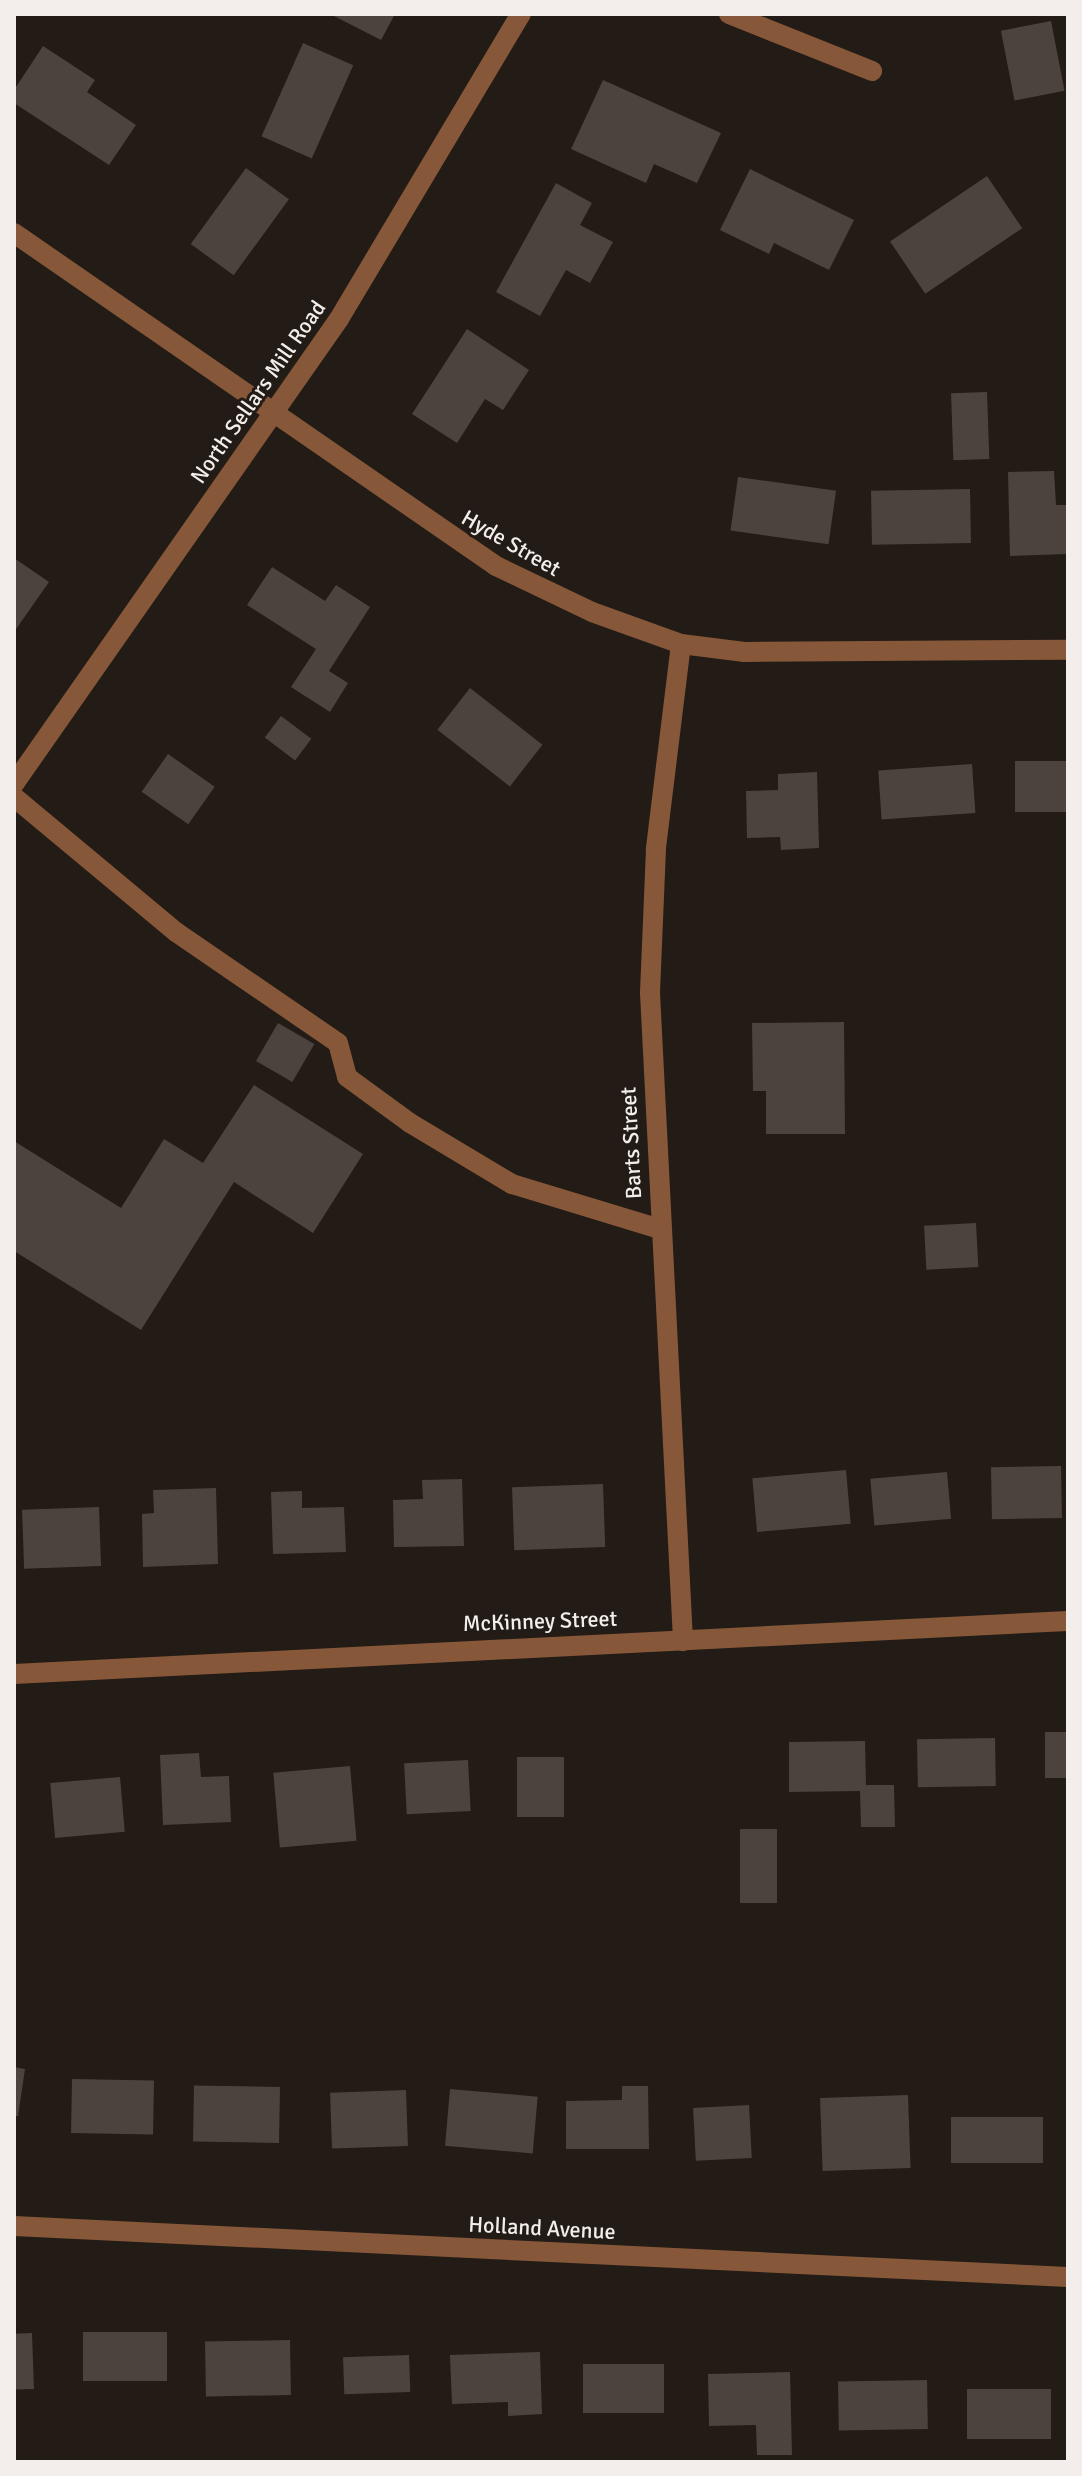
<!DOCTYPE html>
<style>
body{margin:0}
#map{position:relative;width:1082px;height:2476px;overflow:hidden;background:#221b16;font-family:Signika,sans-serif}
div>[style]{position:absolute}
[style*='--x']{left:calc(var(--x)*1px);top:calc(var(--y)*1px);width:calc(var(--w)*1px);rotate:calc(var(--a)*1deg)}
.building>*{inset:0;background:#4c433e;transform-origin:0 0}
.minor>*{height:20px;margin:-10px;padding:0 10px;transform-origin:10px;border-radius:10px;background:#865738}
span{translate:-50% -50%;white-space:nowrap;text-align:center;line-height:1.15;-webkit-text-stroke:6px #221b16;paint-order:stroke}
.street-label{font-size:22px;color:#f3eeeb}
.frame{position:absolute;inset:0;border:16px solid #f3eeeb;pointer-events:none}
</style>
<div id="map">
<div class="building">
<div style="clip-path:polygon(330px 14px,395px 14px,381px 40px)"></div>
<div style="left:1051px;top:21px;width:71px;height:51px;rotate:79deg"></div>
<div style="left:303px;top:43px;width:55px;height:102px;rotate:24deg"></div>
<div style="clip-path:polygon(43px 46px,95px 80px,87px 92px,136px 125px,109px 165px,14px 103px,14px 90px)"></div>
<div style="clip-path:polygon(603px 80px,721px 133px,697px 183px,654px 164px,646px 183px,571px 149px)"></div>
<div style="left:246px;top:168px;width:53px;height:94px;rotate:36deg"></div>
<div style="clip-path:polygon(750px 169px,854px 220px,829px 270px,774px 243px,769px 254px,720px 230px)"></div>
<div style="left:987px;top:176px;width:63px;height:117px;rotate:56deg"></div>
<div style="clip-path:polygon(556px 183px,592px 203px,580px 225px,613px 242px,590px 283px,566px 270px,540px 316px,496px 292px)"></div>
<div style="clip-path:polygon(467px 329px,529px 370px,503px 410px,485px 399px,457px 443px,412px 414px)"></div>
<div style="left:987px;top:392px;width:67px;height:36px;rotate:88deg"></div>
<div style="clip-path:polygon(1054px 471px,1056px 505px,1068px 505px,1068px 554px,1010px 556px,1008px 472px)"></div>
<div style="left:738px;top:477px;width:99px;height:54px;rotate:8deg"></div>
<div style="left:970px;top:489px;width:54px;height:99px;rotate:89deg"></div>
<div style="clip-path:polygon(14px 558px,49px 582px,14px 632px)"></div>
<div style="clip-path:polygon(272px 567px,325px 601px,336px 585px,370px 607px,329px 671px,348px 683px,330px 712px,291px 687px,316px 649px,247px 605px)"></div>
<div style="left:470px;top:688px;width:92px;height:53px;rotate:38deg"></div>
<div style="left:281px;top:716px;width:38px;height:27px;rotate:37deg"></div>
<div style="left:168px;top:754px;width:57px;height:46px;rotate:35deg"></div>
<div style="left:1068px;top:761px;width:51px;height:53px;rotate:90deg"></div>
<div style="left:972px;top:764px;width:49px;height:94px;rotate:86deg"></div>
<div style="clip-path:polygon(817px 772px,819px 848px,781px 850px,780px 837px,747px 838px,746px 791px,778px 790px,778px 774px)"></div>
<div style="clip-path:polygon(844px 1022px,845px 1134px,766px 1134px,766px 1091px,753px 1091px,752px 1023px)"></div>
<div style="left:278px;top:1023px;width:42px;height:44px;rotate:30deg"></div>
<div style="clip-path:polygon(254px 1085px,363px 1154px,313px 1233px,234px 1182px,141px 1330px,14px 1251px,14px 1141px,121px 1208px,164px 1139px,203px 1163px)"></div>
<div style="left:976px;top:1223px;width:44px;height:52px;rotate:87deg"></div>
<div style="left:1061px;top:1466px;width:52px;height:70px;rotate:89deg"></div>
<div style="left:846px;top:1470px;width:54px;height:94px;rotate:85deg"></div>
<div style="left:947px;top:1472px;width:47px;height:77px;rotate:85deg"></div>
<div style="clip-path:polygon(462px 1479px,464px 1546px,394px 1547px,393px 1500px,423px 1499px,422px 1480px)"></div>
<div style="left:603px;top:1484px;width:63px;height:91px;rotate:88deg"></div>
<div style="clip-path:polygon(216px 1488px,218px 1564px,143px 1567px,142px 1514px,154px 1513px,153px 1490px)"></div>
<div style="clip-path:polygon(302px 1491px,302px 1508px,344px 1507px,346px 1552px,273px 1554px,271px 1492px)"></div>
<div style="left:99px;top:1507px;width:59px;height:77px;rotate:88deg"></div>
<div style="left:1068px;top:1732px;width:46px;height:23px;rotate:90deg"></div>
<div style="left:995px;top:1738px;width:48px;height:78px;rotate:89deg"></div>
<div style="clip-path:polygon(865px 1741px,866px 1785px,894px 1785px,895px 1827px,861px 1827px,860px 1791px,789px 1792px,789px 1742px)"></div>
<div style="clip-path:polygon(199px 1753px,201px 1777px,229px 1776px,231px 1822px,163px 1825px,160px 1755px)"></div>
<div style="left:564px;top:1757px;width:60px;height:47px;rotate:90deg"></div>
<div style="left:468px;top:1760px;width:51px;height:64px;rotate:87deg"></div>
<div style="left:350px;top:1766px;width:75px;height:77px;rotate:85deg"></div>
<div style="left:120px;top:1777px;width:55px;height:70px;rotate:85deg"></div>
<div style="left:740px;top:1829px;width:37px;height:74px"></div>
<div style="clip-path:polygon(14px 2067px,25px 2069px,18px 2116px,14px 2116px)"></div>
<div style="left:72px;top:2079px;width:82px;height:54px;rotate:1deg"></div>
<div style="clip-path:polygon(622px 2086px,648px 2086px,649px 2149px,566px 2149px,566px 2101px,622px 2100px)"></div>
<div style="left:280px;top:2087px;width:56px;height:86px;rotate:91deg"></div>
<div style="left:450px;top:2089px;width:88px;height:57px;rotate:5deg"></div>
<div style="left:406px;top:2090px;width:56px;height:76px;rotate:88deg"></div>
<div style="left:908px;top:2095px;width:73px;height:88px;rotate:88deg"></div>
<div style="left:749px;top:2105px;width:53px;height:56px;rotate:87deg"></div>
<div style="left:1043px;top:2117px;width:46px;height:92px;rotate:90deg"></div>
<div style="left:167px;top:2332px;width:49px;height:84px;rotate:90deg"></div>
<div style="left:32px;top:2333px;width:56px;height:18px;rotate:88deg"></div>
<div style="left:290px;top:2340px;width:55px;height:85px;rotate:89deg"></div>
<div style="clip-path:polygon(540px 2352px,542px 2414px,508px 2416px,508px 2402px,452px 2404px,450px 2355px)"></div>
<div style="left:409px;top:2355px;width:37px;height:66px;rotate:88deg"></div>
<div style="left:664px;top:2364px;width:49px;height:81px;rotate:90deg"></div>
<div style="clip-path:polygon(790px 2372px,792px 2455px,757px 2455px,756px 2425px,709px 2426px,708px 2374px)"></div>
<div style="left:927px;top:2380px;width:49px;height:89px;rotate:89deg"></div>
<div style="left:1051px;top:2389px;width:50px;height:84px;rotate:90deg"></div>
</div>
<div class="minor">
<div style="--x:729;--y:14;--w:154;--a:21.7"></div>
<div style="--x:14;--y:233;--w:586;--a:34.64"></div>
<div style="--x:496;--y:566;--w:106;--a:25.6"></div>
<div style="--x:592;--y:612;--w:95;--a:19.8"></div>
<div style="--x:681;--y:644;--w:64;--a:7.2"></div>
<div style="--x:744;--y:652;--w:324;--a:-0.4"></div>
<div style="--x:681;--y:644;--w:207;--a:97"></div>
<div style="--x:656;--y:849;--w:144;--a:92.4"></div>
<div style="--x:650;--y:993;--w:649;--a:87.08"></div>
<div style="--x:14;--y:784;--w:567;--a:-55.05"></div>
<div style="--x:339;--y:319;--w:355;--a:-59.2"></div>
<div style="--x:14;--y:797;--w:211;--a:39.8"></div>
<div style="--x:176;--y:932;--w:196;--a:34.4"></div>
<div style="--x:338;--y:1043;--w:35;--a:75"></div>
<div style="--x:347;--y:1077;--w:78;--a:36.1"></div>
<div style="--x:410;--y:1123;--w:119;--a:30.9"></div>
<div style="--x:512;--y:1184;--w:155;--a:16.9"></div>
<div style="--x:14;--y:1674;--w:1055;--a:-2.88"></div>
<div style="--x:14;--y:2226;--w:1055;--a:2.77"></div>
</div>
<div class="street-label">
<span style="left:258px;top:392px;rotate:-55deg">North Sellars Mill Road</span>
<span style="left:511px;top:543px;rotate:30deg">Hyde Street</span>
<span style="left:631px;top:1143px;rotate:-93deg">Barts Street</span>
<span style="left:540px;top:1621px;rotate:-2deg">McKinney Street</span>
<span style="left:542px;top:2228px;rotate:3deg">Holland Avenue</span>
</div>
<div class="frame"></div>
</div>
